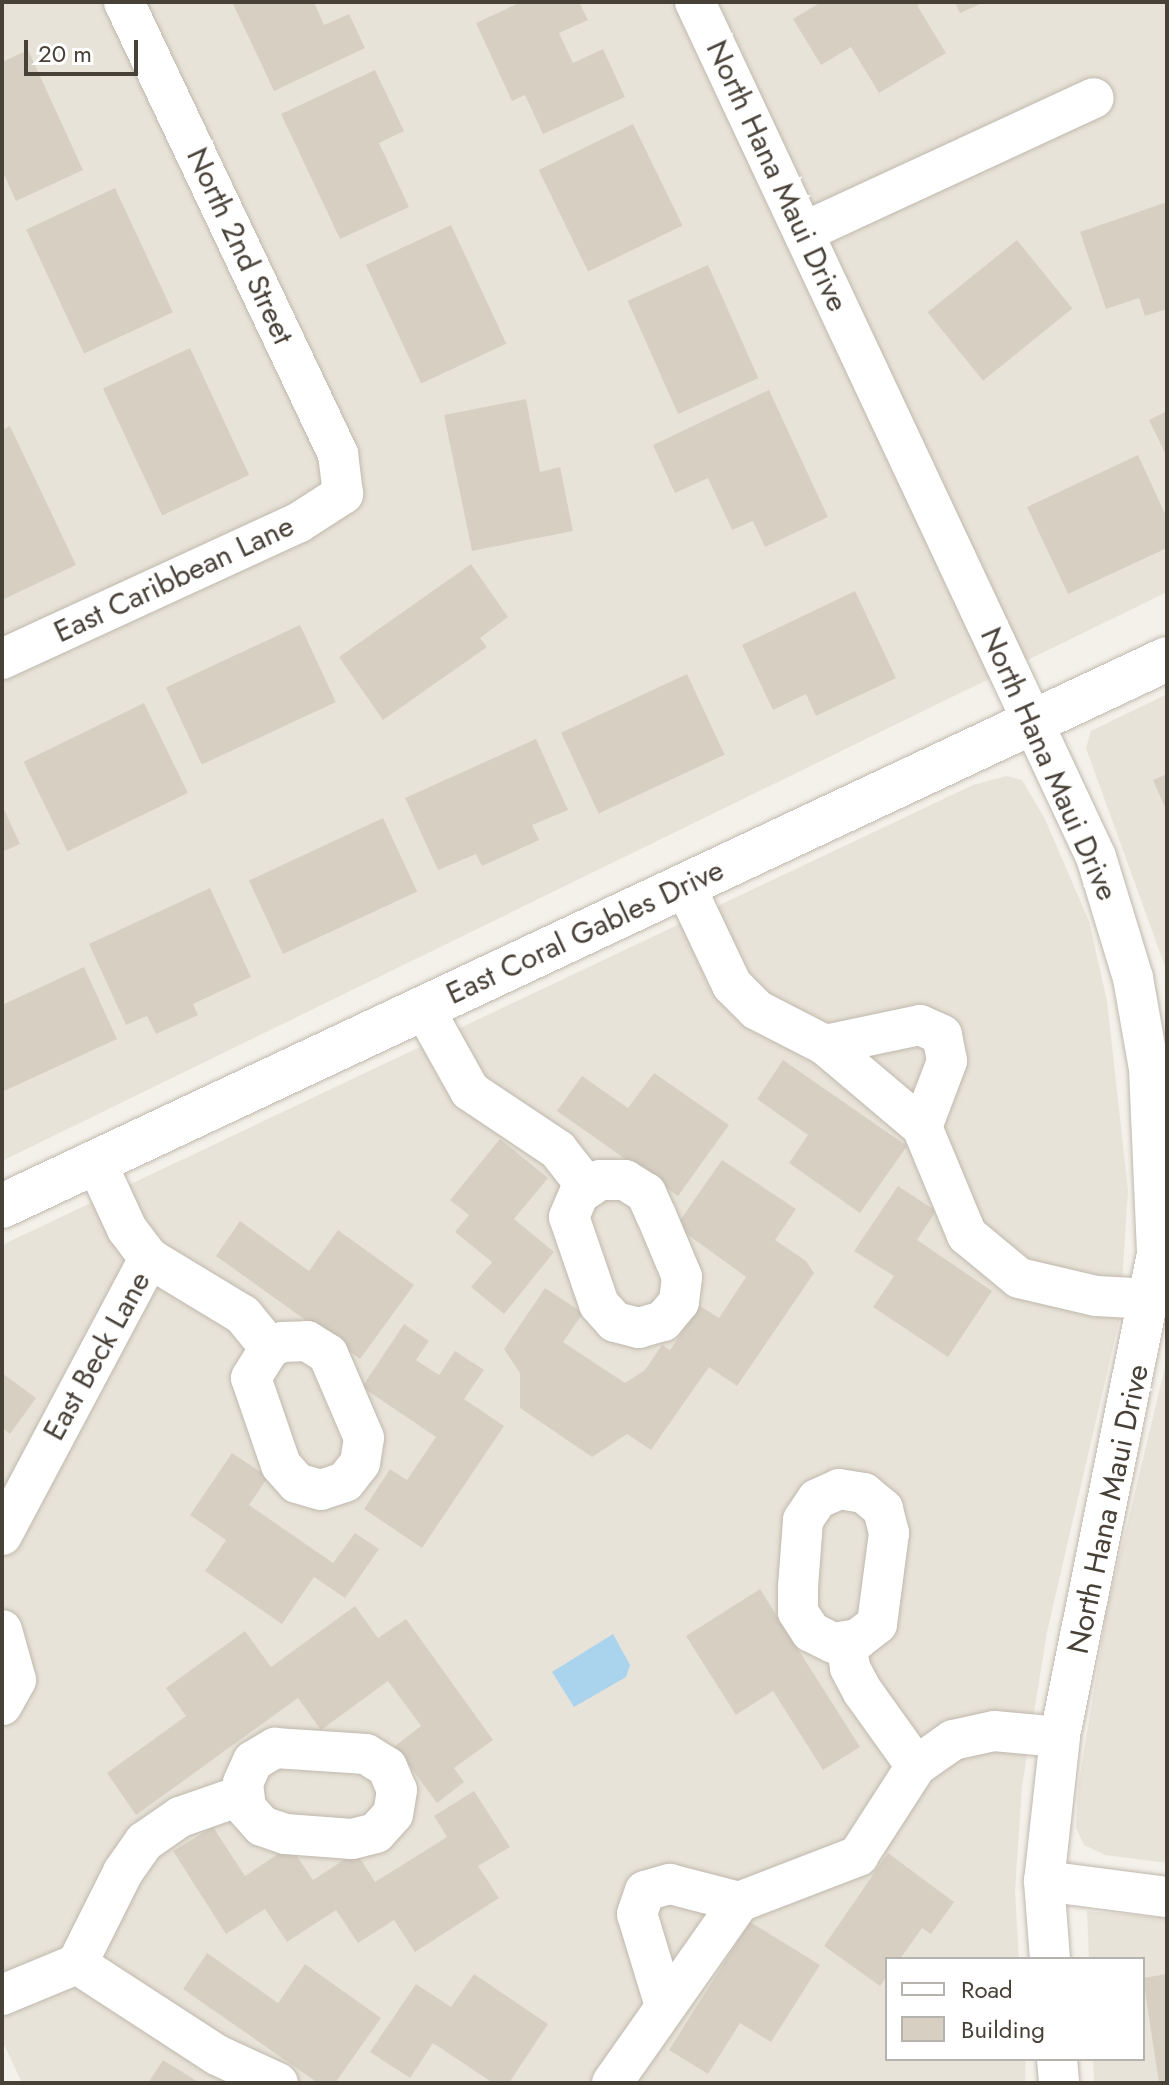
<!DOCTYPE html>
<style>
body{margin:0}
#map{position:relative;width:1169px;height:2085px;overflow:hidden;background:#f4f1ea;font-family:Jost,sans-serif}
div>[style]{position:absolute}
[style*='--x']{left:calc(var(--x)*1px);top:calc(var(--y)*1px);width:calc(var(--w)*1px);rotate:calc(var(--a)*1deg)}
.residential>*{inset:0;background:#e8e3d8}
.water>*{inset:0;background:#aad3ed}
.building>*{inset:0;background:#d8cfc3;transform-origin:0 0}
.roads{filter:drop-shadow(0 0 2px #bfb8ad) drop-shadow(0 0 2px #bfb8ad)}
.minor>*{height:40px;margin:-20px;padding:0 20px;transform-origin:20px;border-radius:20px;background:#fff}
.tertiary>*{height:44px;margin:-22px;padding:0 22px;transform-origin:22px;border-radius:22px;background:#fff}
span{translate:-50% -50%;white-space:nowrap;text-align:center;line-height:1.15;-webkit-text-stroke:7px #fff;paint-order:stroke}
.street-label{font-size:30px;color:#484138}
.frame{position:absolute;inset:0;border:4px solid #484138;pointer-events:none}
.legend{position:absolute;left:885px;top:1957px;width:260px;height:104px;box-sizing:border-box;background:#fff;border:2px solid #b6b3af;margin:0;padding:10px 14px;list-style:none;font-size:24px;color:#484138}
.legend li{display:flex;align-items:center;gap:16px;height:40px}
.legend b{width:40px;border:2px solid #b6b3af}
.scale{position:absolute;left:24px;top:40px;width:114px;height:36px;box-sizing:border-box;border:4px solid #484138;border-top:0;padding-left:10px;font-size:24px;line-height:28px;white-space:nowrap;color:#484138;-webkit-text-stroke:6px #fff;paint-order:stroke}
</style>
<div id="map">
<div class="residential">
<div style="clip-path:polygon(2px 2px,1167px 2px,1167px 592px,2px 1161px)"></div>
<div style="clip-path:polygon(1167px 694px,1167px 972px,1086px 748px,1091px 731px)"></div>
<div style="clip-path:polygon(1006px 776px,1022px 780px,1045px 819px,1089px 921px,1107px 1001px,1128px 1190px,1120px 1317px,1047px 1632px,1022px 1786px,1015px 1892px,1019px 1959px,887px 1959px,887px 2059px,1026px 2059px,1025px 2083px,22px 2083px,2px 2040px,2px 1245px,973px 785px)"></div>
<div style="clip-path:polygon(1167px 1359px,1167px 1863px,1105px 1855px,1084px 1845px,1076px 1828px,1078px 1788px,1108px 1604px)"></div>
<div style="clip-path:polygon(1087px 1911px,1167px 1918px,1167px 2083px,1094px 2083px,1093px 2059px,1143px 2059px,1143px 1959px,1089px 1959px)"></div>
</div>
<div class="water">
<div style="clip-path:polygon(613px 1634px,630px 1665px,626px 1677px,574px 1707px,552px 1672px)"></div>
</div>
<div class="building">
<div style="clip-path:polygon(232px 2px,314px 2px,324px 25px,349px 14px,365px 48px,274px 91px)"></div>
<div style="clip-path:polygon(521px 2px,579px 2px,588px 20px,559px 33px,573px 63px,603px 49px,625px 97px,543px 134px,525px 95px,512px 101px,476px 23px)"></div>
<div style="clip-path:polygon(821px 2px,920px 2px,918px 7px,946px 53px,879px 93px,851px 47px,821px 65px,793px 19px)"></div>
<div style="clip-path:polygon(955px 2px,985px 2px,960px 13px)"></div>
<div style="clip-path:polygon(28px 50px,83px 170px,16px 201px,2px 170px,2px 62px)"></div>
<div style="clip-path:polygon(375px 70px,404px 131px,379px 143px,409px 207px,340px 239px,281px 114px)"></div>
<div style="left:633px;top:124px;width:113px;height:105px;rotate:64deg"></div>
<div style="left:115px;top:188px;width:137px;height:98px;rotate:65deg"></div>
<div style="clip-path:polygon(1167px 202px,1167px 309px,1145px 316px,1139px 298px,1106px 309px,1080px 232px)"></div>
<div style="left:451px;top:225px;width:131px;height:94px;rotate:65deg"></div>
<div style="left:1017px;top:240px;width:88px;height:115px;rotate:51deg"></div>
<div style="left:708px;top:265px;width:124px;height:88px;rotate:66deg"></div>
<div style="left:190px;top:348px;width:140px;height:96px;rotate:65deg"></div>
<div style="clip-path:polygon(769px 390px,828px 517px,765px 547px,753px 521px,732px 530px,708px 478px,675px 493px,653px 445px)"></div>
<div style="clip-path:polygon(526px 399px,540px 472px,560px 467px,573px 531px,472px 551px,444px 415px)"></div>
<div style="clip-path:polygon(1167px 411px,1167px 457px,1149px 420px)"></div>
<div style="clip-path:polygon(10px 426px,76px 565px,2px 600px,2px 430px)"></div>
<div style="clip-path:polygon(1138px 455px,1167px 518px,1167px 548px,1068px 594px,1027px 507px)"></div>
<div style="clip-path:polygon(471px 564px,508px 617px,480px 638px,487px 647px,383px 720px,339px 657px)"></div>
<div style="clip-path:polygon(855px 591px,896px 678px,816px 716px,806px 694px,773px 710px,742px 645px)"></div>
<div style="left:300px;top:625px;width:85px;height:148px;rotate:65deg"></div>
<div style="left:687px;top:674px;width:89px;height:139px;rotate:65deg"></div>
<div style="left:144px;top:703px;width:100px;height:134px;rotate:64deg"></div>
<div style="clip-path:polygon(536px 739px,568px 810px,532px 825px,539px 840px,482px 866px,476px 854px,438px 870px,405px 798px)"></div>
<div style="clip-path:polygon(1167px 774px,1167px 812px,1153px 780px)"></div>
<div style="clip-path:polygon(2px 805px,20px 844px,2px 852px)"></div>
<div style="left:383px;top:818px;width:81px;height:148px;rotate:65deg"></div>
<div style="clip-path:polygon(210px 888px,251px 977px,193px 1004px,198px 1015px,156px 1034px,147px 1016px,126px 1025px,89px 944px)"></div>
<div style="clip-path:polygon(84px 967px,117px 1039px,2px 1092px,2px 1005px)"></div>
<div style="clip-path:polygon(783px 1060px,907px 1146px,860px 1213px,789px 1163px,808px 1135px,757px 1099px)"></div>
<div style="clip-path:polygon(654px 1073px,729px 1125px,678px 1196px,557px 1111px,582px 1076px,628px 1108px)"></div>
<div style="clip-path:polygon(500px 1139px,548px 1178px,514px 1219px,554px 1252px,504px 1314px,471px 1287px,492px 1262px,455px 1232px,469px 1215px,450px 1200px)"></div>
<div style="clip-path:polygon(722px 1160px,796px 1209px,775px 1240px,806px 1261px,814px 1273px,737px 1386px,709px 1367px,651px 1450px,627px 1434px,592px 1457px,520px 1408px,520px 1373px,504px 1349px,545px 1288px,583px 1313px,563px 1342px,625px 1383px,645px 1370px,662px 1345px,670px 1350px,700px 1306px,719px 1318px,746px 1277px,676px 1226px)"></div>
<div style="clip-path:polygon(898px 1186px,936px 1211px,917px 1240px,992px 1291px,948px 1357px,873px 1307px,894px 1276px,854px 1251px)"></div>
<div style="clip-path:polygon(240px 1221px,309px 1271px,338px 1230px,414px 1285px,360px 1359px,216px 1256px)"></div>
<div style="clip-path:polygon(404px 1324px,429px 1341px,416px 1360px,439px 1375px,455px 1351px,484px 1370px,464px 1399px,504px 1426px,422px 1548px,364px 1509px,390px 1469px,407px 1480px,436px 1437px,362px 1387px)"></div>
<div style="clip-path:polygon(2px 1373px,36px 1398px,10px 1434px,2px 1428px)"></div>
<div style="clip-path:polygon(232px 1453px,268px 1477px,249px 1505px,333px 1563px,355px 1533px,379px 1549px,345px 1598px,314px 1577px,282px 1624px,205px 1571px,226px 1540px,190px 1515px)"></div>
<div style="clip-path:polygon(760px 1589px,860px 1747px,823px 1770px,773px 1691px,736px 1715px,686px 1636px)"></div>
<div style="clip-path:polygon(355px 1606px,378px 1638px,406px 1619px,493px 1740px,454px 1768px,464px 1782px,437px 1803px,395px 1746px,421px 1726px,388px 1681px,321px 1730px,298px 1698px,136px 1815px,107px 1773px,186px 1716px,166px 1688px,245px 1631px,271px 1667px)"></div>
<div style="clip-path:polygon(474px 1791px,510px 1847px,478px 1866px,499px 1898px,415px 1952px,394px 1920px,358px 1943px,336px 1910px,287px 1942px,265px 1909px,226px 1934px,173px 1851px,213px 1827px,245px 1876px,290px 1846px,313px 1880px,356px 1852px,375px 1882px,447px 1837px,434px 1816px)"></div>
<div style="clip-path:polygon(888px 1853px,954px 1902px,931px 1934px,922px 1928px,900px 1959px,887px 1959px,887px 1976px,880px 1986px,824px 1946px)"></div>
<div style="clip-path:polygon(750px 1922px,820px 1965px,771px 2042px,740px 2023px,708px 2074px,669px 2050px)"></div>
<div style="clip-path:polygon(207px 1953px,278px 2003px,305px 1964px,381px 2018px,335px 2083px,318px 2083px,183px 1989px)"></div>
<div style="clip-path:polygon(474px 1974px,548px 2024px,509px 2083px,493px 2083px,433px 2043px,410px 2078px,370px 2052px,416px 1984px,451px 2007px)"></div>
<div style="clip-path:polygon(1167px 1974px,1167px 2083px,1159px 2083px,1143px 1978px)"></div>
<div style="clip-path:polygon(163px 2060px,200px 2083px,148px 2083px)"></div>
</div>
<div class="roads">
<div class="minor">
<div style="--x:695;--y:2;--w:944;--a:64.87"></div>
<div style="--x:1096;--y:857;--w:127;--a:73"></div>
<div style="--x:1133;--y:978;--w:92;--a:80"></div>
<div style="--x:1149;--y:1069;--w:185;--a:87.5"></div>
<div style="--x:1157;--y:1254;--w:493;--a:101.4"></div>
<div style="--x:1060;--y:1737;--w:145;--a:96.3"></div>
<div style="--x:1044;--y:1881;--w:78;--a:85.6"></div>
<div style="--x:804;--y:232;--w:319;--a:-24.8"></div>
<div style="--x:2;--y:659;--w:326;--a:-24.7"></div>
<div style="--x:298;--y:523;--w:54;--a:-32.8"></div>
<div style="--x:343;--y:494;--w:40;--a:-97.1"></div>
<div style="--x:338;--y:454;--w:500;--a:-115.34"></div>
<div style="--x:685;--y:886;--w:110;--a:64.6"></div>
<div style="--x:732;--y:985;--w:35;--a:45"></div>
<div style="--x:757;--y:1010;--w:76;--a:27.2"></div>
<div style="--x:825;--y:1045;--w:127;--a:40.2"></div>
<div style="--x:922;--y:1127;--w:117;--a:67.4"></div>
<div style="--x:967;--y:1235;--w:67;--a:39.6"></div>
<div style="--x:1019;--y:1278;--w:79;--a:13.2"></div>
<div style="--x:1096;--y:1296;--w:55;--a:3.1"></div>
<div style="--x:423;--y:1007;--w:96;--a:60.8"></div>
<div style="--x:470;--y:1091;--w:106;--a:33.8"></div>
<div style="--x:558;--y:1150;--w:47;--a:51.9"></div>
<div style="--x:825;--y:1045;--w:97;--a:-11.9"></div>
<div style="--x:920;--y:1025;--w:24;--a:24"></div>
<div style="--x:942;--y:1035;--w:26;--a:79"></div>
<div style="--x:947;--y:1061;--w:71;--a:110.7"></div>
<div style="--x:96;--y:1162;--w:74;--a:65.2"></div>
<div style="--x:127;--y:1229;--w:36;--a:53"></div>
<div style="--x:149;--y:1258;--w:110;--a:31.2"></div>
<div style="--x:243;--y:1315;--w:43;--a:50.7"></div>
<div style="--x:600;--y:1180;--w:25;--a:0"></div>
<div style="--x:625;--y:1180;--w:25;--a:32"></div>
<div style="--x:646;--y:1193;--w:24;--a:66"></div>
<div style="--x:656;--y:1215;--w:67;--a:67.2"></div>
<div style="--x:682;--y:1277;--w:25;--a:97"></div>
<div style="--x:679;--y:1302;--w:25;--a:130"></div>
<div style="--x:663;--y:1321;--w:25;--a:164"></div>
<div style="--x:639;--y:1328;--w:25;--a:-166"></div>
<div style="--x:615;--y:1322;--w:24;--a:-132"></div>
<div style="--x:599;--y:1304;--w:92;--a:-109"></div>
<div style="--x:569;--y:1217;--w:25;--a:-67"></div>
<div style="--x:579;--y:1194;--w:25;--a:-34"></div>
<div style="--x:307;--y:1341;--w:25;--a:32"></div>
<div style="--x:328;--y:1354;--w:91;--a:66.8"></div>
<div style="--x:364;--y:1438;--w:25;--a:99"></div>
<div style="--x:360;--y:1463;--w:24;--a:128"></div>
<div style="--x:345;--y:1482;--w:25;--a:162"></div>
<div style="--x:321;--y:1490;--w:25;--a:-164"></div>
<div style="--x:297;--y:1483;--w:24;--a:-132"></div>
<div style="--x:281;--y:1465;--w:92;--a:-109"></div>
<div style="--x:251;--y:1378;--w:36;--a:-58"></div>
<div style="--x:270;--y:1348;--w:13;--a:-27"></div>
<div style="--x:282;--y:1342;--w:25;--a:-2"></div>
<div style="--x:839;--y:1489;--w:25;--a:9"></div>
<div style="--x:864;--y:1493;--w:25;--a:40"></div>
<div style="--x:883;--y:1509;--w:25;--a:76"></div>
<div style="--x:889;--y:1533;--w:92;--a:97.5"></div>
<div style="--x:877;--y:1624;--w:24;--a:142"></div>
<div style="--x:858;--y:1639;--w:25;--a:171"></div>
<div style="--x:833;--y:1643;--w:25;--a:-153"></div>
<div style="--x:811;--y:1632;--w:24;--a:-123"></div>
<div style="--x:798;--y:1612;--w:25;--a:-90"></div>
<div style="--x:798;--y:1587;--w:67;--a:-85.7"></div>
<div style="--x:803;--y:1520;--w:25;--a:-56"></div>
<div style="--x:817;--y:1499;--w:24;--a:-24"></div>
<div style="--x:2;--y:1535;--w:314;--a:-62"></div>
<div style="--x:2;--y:1630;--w:52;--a:74.4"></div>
<div style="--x:16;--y:1680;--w:29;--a:119"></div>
<div style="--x:846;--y:1642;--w:26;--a:81"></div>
<div style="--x:850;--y:1668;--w:27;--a:62"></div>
<div style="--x:863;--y:1692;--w:91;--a:54.4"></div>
<div style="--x:275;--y:1748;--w:91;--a:3.8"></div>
<div style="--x:366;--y:1754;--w:25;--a:32"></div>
<div style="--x:387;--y:1767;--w:25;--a:67"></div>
<div style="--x:397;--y:1790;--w:24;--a:99"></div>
<div style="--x:393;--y:1814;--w:25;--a:132"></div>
<div style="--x:376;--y:1833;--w:25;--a:166"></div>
<div style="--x:352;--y:1839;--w:67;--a:-175.7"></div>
<div style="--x:285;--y:1834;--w:24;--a:-161"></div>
<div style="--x:262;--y:1826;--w:24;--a:-132"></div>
<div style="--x:246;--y:1808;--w:25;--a:-97"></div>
<div style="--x:243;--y:1783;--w:24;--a:-66"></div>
<div style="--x:253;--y:1761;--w:26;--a:-31"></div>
<div style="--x:1044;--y:1881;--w:124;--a:7.4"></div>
<div style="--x:77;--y:1964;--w:167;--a:33"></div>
<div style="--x:217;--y:2055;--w:67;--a:24.7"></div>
<div style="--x:2;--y:1995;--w:81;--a:-22.5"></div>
<div style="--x:77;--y:1964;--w:103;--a:-63.4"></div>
<div style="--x:123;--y:1872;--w:37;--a:-55"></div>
<div style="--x:144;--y:1842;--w:44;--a:-34.8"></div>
<div style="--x:180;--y:1817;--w:67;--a:-19.2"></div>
<div style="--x:665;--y:2006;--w:96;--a:-106.9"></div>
<div style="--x:637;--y:1914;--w:24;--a:-71"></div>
<div style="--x:645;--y:1891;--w:26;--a:-16"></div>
<div style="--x:670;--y:1884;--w:71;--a:14.6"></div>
<div style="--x:1057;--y:2059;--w:24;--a:85"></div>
<div style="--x:612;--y:2083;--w:221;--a:-54.9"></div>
<div style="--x:739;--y:1902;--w:128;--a:-21.1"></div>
<div style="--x:858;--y:1856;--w:107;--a:-57.2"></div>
<div style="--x:916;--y:1766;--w:45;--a:-35.1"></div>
<div style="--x:953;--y:1740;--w:42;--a:-12.4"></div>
<div style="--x:994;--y:1731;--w:66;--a:5.2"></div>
</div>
<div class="tertiary">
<div style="--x:2;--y:1206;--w:1287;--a:-25.15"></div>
</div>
</div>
<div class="street-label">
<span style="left:777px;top:176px;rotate:65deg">North Hana Maui Drive</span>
<span style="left:240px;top:246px;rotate:65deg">North 2nd Street</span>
<span style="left:174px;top:579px;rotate:-25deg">East Caribbean Lane</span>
<span style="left:1049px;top:764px;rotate:66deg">North Hana Maui Drive</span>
<span style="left:585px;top:932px;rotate:-25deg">East Coral Gables Drive</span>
<span style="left:97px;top:1356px;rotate:-61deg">East Beck Lane</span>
<span style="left:1108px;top:1509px;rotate:-78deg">North Hana Maui Drive</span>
</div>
<div class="frame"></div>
<ul class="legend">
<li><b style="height:10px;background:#fff"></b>Road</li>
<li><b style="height:22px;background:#d8cfc3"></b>Building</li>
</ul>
<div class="scale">20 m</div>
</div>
